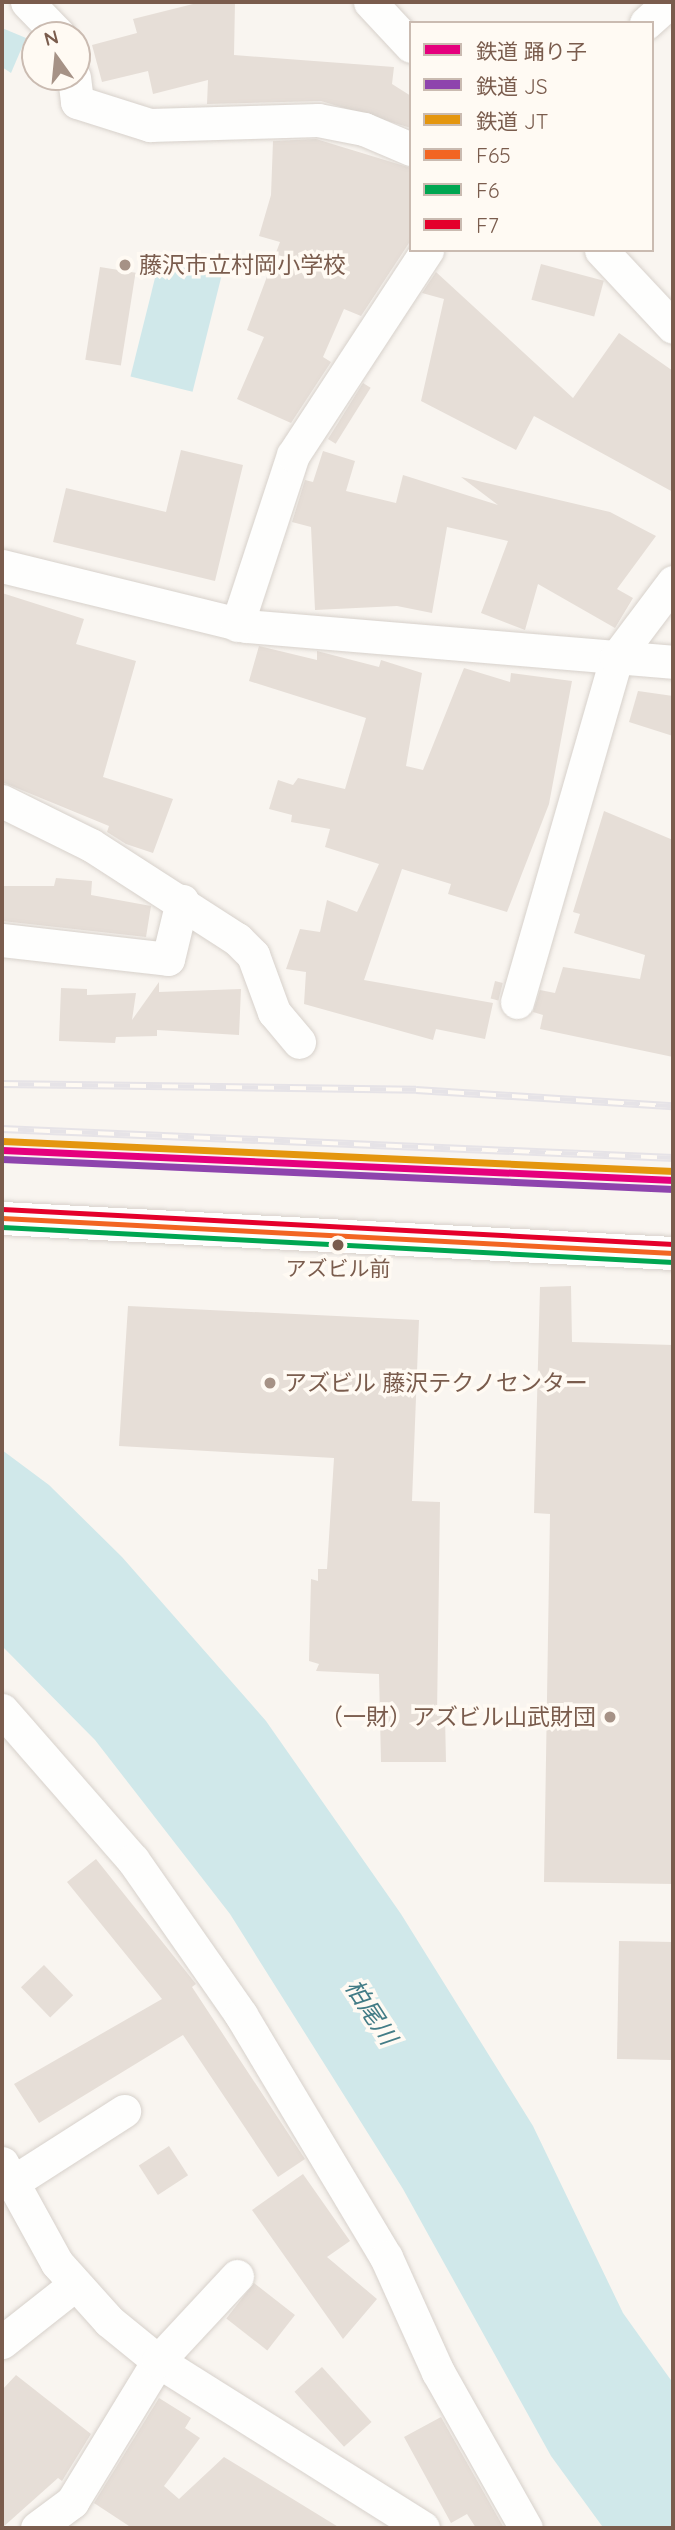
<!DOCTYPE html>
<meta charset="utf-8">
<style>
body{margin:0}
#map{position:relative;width:675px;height:2530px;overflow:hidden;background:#f9f5f0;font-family:Quicksand,"Noto Sans JP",sans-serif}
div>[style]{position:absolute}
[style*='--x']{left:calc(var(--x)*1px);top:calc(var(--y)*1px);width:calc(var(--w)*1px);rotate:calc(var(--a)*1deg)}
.water>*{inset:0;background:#d0e8ea;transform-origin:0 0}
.building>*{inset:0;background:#e6ded7;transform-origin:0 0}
.roads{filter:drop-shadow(0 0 2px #d7d1cb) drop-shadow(0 0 2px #d7d1cb)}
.minor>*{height:33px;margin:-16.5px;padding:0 16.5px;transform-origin:16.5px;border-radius:16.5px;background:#fefefd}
.rail>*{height:8px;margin-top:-4px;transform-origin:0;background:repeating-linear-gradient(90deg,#fffaf3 0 16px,#e6e3e7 0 32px);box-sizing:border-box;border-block:2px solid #e6e3e7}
.bus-1>*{height:5px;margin:-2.5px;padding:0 2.5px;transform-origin:2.5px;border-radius:2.5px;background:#f26522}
.bus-2>*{height:5px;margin:-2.5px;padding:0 2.5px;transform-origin:2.5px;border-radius:2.5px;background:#00a651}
.bus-3>*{height:5px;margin:-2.5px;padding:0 2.5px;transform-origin:2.5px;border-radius:2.5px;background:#e4002b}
.rail-1>*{height:7px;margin:-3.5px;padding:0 3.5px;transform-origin:3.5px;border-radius:3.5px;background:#e5007d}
.rail-2>*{height:7px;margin:-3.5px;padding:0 3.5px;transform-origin:3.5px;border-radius:3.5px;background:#8e44ad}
.rail-3>*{height:7px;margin:-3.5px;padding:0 3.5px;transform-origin:3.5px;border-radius:3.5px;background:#e4960f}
.dots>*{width:19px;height:19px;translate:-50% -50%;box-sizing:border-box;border:4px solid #fffaf3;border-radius:50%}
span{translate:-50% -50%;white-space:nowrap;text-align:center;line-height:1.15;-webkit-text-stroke:7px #fffaf3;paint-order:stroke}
.bus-label{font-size:21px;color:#7a5c4d}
.poi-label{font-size:23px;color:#7a5c4d}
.left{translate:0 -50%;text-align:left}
.right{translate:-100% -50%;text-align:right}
.water-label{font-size:24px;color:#437c86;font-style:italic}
.frame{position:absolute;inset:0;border:4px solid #7a5c4d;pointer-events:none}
.legend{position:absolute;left:409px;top:21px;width:245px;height:231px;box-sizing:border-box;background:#fffaf3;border:2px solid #cabbb1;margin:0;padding:9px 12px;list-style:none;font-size:21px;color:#7a5c4d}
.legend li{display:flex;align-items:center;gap:14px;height:35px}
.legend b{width:35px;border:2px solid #cabbb1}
.north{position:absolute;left:21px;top:21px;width:70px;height:70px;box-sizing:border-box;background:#fffaf3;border:2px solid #cabbb1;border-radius:50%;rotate:345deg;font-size:19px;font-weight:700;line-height:28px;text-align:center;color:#7a5c4d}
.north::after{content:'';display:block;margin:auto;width:24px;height:32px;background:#a69286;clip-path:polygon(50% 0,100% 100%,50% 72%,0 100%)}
</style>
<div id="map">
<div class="water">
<div style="clip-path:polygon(2px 28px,26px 38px,11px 73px,2px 67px)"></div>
<div style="left:160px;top:258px;width:64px;height:122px;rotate:14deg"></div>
<div style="clip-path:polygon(2px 1450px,49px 1485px,122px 1557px,266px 1721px,401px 1914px,533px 2126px,623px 2313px,673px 2383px,673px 2528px,602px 2526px,551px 2456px,403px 2189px,230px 1914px,95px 1740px,2px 1646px)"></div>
</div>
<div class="building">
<div style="clip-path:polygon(201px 2px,235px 2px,234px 55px,394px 67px,392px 84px,411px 96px,411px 128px,321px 101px,207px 104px,208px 80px,153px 94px,148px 71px,102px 82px,92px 45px,137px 33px,133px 19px)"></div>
<div style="clip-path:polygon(316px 139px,411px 168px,411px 240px,361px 316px,344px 309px,323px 357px,331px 362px,291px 423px,237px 399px,264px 337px,247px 330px,280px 242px,259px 236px,271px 195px,273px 141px)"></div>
<div style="left:541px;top:264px;width:65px;height:37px;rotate:15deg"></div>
<div style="left:100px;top:267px;width:36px;height:94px;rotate:9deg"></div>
<div style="clip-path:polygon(436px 272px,573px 398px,619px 333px,673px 371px,673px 492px,534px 416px,516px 450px,421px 401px,444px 299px,422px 293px)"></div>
<div style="left:363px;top:383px;width:9px;height:66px;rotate:32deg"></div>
<div style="clip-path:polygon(181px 450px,243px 465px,215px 581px,53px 542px,66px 488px,166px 512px)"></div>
<div style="clip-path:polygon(323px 451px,355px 461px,346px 491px,396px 503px,403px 475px,498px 505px,461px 477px,610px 512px,656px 536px,617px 589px,633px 598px,615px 628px,538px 584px,525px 630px,481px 613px,508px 541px,447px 527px,432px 613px,397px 606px,315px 610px,311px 527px,292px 522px,305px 480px,313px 482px)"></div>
<div style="clip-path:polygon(2px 593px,84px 619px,76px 644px,136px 661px,103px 777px,173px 799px,153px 853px,126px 844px,107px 832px,109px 826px,2px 782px)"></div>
<div style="clip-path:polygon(259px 646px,317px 660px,317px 651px,379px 667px,381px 660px,422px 673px,406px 766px,423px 770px,464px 668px,510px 682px,511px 673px,572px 681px,549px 804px,507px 912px,448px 894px,451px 884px,402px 869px,364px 980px,493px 1003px,485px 1039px,436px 1029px,433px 1040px,304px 1004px,306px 972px,286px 969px,300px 929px,320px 932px,327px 900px,357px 912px,379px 864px,325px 847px,330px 829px,291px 822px,292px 815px,269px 809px,278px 780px,293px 785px,298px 778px,345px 789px,366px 718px,249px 681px)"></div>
<div style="clip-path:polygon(638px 691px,673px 696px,673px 736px,629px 722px)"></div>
<div style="clip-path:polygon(604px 811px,673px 840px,673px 1057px,540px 1029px,543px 1015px,533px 1012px,540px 990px,555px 993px,563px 967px,640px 979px,645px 955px,574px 933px,580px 914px,573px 912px)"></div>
<div style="clip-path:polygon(56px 878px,92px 881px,91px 895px,151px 906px,146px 937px,2px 921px,2px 886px,54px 886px)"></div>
<div style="left:495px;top:981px;width:8px;height:18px;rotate:14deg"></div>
<div style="clip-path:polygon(159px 982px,159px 992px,241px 989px,239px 1035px,157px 1030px,157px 1036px,116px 1037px,115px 1043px,59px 1041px,61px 988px,87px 989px,87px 995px,136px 993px,132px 1020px)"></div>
<div style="clip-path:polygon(571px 1286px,572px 1342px,673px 1345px,673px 1884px,544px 1882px,550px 1514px,534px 1513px,540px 1287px)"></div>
<div style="clip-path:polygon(128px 1306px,419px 1320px,412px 1501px,440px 1502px,437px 1716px,445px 1716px,446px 1762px,381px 1762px,379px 1674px,316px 1671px,319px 1664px,309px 1661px,311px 1579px,318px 1581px,318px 1569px,327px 1569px,334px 1458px,119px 1446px)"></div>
<div style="clip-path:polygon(96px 1859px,196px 1984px,192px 1987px,305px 2159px,278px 2177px,183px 2035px,39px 2123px,14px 2084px,162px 1999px,67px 1882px)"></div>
<div style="left:619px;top:1941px;width:54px;height:118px;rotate:1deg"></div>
<div style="left:44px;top:1965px;width:42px;height:32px;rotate:46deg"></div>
<div style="left:169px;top:2146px;width:35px;height:36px;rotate:57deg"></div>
<div style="clip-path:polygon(303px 2174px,350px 2241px,327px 2257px,377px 2299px,343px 2339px,252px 2210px)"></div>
<div style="left:254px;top:2283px;width:52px;height:45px;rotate:38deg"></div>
<div style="left:322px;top:2367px;width:74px;height:37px;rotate:48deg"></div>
<div style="clip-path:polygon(16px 2375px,91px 2434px,62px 2481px,58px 2478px,2px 2528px,2px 2390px)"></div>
<div style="clip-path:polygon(159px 2398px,191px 2418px,185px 2428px,200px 2438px,164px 2486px,179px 2499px,224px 2457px,340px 2528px,132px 2528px,94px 2503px)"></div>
<div style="clip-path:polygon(441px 2417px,504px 2528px,476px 2528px,467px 2514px,451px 2523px,404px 2437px)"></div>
</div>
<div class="roads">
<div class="minor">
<div style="--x:27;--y:2;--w:46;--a:45.9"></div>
<div style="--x:370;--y:2;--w:60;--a:47"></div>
<div style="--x:646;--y:23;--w:31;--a:-42"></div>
<div style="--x:74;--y:77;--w:25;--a:83"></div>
<div style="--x:77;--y:102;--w:77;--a:17.5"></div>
<div style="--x:150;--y:125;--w:168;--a:-1.7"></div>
<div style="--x:318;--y:120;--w:47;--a:11.1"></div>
<div style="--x:364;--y:129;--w:51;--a:23.1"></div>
<div style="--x:601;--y:250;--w:105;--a:46.9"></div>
<div style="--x:2;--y:566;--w:251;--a:13.8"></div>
<div style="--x:246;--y:626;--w:429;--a:4.8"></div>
<div style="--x:237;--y:625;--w:179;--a:-71.8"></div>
<div style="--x:293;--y:455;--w:245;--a:-56.8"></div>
<div style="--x:2;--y:801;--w:99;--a:26.3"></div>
<div style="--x:91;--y:845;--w:174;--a:32.8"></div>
<div style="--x:237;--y:939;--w:23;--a:45"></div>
<div style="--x:253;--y:955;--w:61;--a:69.8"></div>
<div style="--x:274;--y:1012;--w:39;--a:50"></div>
<div style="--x:2;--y:940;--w:167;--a:6.5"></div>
<div style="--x:168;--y:959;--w:60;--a:-76.4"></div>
<div style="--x:517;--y:1002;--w:358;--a:-73.9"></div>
<div style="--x:616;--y:658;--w:95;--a:-53.1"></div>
<div style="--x:2;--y:1218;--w:672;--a:2.99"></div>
<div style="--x:2;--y:1710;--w:199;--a:48.9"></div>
<div style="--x:133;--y:1860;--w:189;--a:55.1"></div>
<div style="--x:241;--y:2015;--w:282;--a:59.1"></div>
<div style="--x:386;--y:2257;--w:126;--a:65.7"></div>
<div style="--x:438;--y:2372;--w:179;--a:60.6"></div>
<div style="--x:2;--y:2163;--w:114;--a:61.2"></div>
<div style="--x:57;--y:2263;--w:78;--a:48.1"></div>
<div style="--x:109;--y:2321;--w:63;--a:39.2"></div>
<div style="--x:158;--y:2361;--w:313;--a:32.2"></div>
<div style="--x:13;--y:2182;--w:132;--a:-32.6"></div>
<div style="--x:2;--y:2342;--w:90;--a:-38.3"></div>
<div style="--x:37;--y:2528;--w:44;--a:-36.6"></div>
<div style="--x:72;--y:2502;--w:165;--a:-58.6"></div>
<div style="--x:158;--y:2361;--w:116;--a:-47.1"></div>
</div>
</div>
<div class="rail">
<div style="--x:2;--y:1084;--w:414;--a:0.8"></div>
<div style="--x:416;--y:1090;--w:257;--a:3.6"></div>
<div style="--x:2;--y:1129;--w:672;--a:2.47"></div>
</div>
<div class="bus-1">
<div style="--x:2;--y:1218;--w:672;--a:2.99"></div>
</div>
<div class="bus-2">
<div style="--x:2;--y:1227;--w:672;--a:2.99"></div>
</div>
<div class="bus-3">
<div style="--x:2;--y:1209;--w:672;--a:2.99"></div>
</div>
<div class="rail-1">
<div style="--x:2;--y:1150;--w:672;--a:2.56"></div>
</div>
<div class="rail-2">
<div style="--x:2;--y:1159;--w:672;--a:2.56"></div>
</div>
<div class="rail-3">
<div style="--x:2;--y:1141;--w:672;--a:2.56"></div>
</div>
<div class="dots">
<div style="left:125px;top:265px;background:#a69286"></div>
<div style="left:338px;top:1245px;background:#7a5c4d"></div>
<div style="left:270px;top:1383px;background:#a69286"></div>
<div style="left:610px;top:1717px;background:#a69286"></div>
</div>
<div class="bus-label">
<span style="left:338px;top:1268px">アズビル前</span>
</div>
<div class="poi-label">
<span class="left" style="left:139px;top:265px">藤沢市立村岡小学校</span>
<span class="left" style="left:284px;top:1383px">アズビル 藤沢テクノセンター</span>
<span class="right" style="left:596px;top:1717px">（一財）アズビル山武財団</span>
</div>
<div class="water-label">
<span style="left:371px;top:2012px;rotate:57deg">柏尾川</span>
</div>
<div class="frame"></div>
<ul class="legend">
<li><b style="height:9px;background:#e5007d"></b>鉄道 踊り子</li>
<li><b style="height:9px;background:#8e44ad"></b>鉄道 JS</li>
<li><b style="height:9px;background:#e4960f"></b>鉄道 JT</li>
<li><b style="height:9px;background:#f26522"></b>F65</li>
<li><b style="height:9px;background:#00a651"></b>F6</li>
<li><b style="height:9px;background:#e4002b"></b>F7</li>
</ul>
<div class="north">N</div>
</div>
